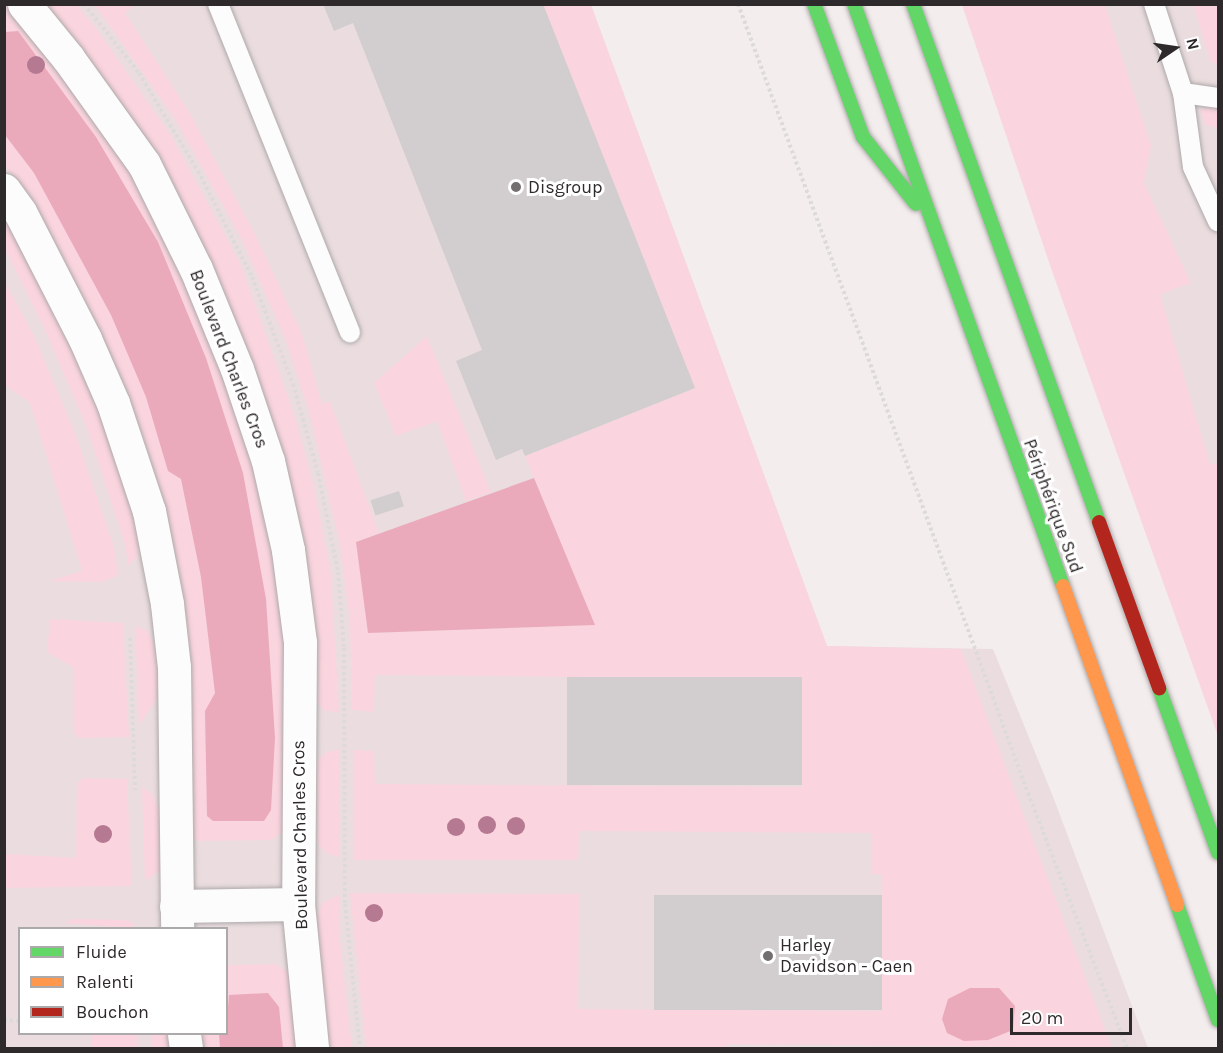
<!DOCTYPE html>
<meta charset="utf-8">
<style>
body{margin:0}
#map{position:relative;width:1223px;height:1053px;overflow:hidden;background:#f4edee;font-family:Karla,sans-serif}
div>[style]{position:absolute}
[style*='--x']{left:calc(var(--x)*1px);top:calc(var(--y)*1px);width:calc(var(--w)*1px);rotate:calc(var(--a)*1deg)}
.built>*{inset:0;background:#ebdddf}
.green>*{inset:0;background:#fad4de;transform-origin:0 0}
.water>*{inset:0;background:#eaaabc}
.building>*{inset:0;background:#d2cdce;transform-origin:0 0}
.path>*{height:4px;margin-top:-2px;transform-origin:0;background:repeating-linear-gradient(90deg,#dddadb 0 3px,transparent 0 6px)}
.roads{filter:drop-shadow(0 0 2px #aea9aa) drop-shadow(0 0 2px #aea9aa)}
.lane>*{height:20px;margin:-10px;padding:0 10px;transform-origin:10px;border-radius:10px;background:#fdfcfc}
.street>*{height:33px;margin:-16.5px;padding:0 16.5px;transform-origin:16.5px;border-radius:16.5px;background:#fdfcfc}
.fast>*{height:14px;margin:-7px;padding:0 7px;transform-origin:7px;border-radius:7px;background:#63d668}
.slow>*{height:14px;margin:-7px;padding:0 7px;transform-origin:7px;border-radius:7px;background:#ff974d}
.jam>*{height:14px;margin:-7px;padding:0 7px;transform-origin:7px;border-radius:7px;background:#b3261e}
.trees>*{width:18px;height:18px;margin:-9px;border-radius:50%;background:#b57991}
.dots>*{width:16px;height:16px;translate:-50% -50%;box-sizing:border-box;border:3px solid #fff;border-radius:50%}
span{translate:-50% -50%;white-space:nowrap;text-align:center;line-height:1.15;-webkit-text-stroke:6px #fff;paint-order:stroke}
.poi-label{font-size:18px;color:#2e292b}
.left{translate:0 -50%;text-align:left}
.street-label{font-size:18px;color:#2e292b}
.frame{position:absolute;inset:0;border:6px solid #2e292b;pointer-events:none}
.legend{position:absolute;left:18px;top:927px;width:210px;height:108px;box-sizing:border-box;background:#fff;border:2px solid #aba9aa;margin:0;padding:8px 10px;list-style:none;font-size:18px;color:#2e292b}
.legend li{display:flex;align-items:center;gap:12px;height:30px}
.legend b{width:30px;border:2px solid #aba9aa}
.north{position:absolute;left:1145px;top:18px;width:60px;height:60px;-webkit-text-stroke:4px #fff;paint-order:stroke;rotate:77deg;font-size:16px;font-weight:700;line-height:24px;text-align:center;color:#2e292b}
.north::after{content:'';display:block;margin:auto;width:21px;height:27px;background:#2e292b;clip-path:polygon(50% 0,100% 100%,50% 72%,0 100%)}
.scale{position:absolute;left:1010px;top:1008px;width:122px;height:27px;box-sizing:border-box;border:3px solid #2e292b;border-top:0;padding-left:8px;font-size:18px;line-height:21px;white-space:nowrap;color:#2e292b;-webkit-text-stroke:4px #fff;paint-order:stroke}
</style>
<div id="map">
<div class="built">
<div style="clip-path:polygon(evenodd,5px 5px,591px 5px,827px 646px,993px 649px,1052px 794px,1148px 1048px,5px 1048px,5px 5px,20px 928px,226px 928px,226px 1034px,20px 1034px,20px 928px)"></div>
<div style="clip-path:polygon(993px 5px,1218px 5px,1218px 676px)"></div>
</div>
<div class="green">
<div style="clip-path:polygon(8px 4px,107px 131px,174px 247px,239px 408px,271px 544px,287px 654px,283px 832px,271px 840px,198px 841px,189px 837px,183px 706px,193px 690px,177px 560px,161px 491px,152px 485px,22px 188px,5px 166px,4px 5px)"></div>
<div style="clip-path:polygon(39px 5px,77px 5px,98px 31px,172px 137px,241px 265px,295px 417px,314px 487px,331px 574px,339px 712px,325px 711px,313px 699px,247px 362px)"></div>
<div style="clip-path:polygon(95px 5px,134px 5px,125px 13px,188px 110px,254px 232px,302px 334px,322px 404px,330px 401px,379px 533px,356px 542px,369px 633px,594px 625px,525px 456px,695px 388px,543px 5px,591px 5px,827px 646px,961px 649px,1112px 1048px,727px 1044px,726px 1048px,366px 1048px,350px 893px,579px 894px,578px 1009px,881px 1011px,882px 874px,871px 874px,871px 833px,579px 831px,578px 860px,353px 860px,353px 750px,374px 751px,375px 784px,801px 787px,802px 679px,375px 675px,374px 712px,352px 710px,350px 620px,340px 545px,309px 411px,285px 338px,241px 238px,175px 119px)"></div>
<div style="clip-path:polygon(962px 5px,1105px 5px,1151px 145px,1144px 183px,1191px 283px,1160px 294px,1210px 464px,1218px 463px,1218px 736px,1052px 271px)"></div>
<div style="clip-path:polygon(1193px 5px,1218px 5px,1218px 64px,1211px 62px)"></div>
<div style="clip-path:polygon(1215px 106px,1218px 108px,1218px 128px,1205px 125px,1200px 110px)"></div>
<div style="clip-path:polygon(4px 213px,101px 405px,138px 529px,137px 558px,128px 565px,125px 544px,87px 428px,45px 330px,5px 249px)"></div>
<div style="clip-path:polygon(4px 280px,35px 338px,75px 433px,114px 547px,118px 575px,102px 582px,49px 581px,82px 571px,30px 403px,5px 385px)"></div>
<div style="clip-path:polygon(427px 336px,491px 492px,466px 501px,437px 421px,396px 436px,374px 383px)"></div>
<div style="clip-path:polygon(50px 619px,123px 623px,129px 737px,79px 738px,73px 732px,73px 667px,47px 652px)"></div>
<div style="clip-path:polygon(135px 626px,146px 630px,153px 641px,161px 693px,139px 725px)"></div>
<div style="clip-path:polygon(340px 749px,339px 857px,326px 853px,317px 843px,316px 762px,325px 753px)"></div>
<div style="clip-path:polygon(83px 778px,127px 779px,132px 886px,5px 888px,5px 854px,76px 858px,77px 784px)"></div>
<div style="clip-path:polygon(142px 787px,153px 795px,159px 810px,161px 870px,145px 881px)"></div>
<div style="clip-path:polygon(339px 895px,340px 940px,352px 1048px,328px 1048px,314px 924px,322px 903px)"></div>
<div style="clip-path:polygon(73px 919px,125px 920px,133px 923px,133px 928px,64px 923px)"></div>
<div style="clip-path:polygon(276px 964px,289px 973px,299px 1048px,197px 1048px,195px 1034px,226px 1034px,227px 965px)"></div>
<div style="left:92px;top:1034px;width:45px;height:14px"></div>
<div style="left:151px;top:1034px;width:19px;height:14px"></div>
</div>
<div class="water">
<div style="clip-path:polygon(18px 31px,96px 137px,158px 242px,206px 358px,243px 473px,266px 599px,275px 738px,271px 810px,264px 821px,213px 821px,207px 816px,205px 711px,215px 693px,201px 577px,181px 479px,168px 471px,146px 397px,111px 315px,34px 173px,5px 135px,5px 32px)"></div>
<div style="clip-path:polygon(534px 478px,595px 625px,368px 633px,356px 542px)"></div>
<div style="clip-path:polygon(970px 988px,999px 988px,1015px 1006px,1013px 1030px,988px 1040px,964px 1041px,947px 1033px,942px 1019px,948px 999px)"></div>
<div style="clip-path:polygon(268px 993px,279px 1007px,283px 1048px,220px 1048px,219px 1034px,226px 1034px,229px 995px)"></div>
</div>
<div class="building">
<div style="clip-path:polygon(323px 4px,543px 4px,695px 388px,525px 456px,522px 449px,496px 460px,456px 361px,482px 350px,353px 23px,334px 31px)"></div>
<div style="left:399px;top:491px;width:16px;height:30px;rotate:72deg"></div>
<div style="left:567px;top:677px;width:235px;height:108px"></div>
<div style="left:654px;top:895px;width:228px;height:115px"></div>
</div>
<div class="path">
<div style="--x:84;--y:4;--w:88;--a:51.4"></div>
<div style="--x:139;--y:73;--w:114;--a:59"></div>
<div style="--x:198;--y:171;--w:119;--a:63"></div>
<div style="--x:252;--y:277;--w:115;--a:69"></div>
<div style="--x:293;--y:384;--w:92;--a:74.3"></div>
<div style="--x:318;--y:473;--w:101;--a:78.6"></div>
<div style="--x:338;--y:572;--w:76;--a:85.5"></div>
<div style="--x:344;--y:648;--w:256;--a:89.8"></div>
<div style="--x:345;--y:904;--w:145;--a:84.1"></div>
<div style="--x:738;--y:4;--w:841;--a:69.82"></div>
<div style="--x:1028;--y:793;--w:274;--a:68.8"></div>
<div style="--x:130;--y:638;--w:152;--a:88.1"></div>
<div style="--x:4;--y:1020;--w:16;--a:4"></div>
</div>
<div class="roads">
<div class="lane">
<div style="--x:218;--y:4;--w:354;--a:68.1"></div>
<div style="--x:1154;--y:4;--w:94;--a:72"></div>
<div style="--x:1183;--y:93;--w:35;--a:8"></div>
<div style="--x:1183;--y:93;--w:75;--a:82.3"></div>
<div style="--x:1193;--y:167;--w:60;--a:65.2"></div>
</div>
<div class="street">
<div style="--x:24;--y:4;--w:70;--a:50.8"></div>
<div style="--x:68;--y:58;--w:130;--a:54.4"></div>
<div style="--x:144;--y:164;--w:117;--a:63.7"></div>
<div style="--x:196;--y:269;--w:108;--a:67.7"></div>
<div style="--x:237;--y:369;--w:97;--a:71.4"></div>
<div style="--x:268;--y:461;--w:91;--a:77.3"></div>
<div style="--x:288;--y:550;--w:93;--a:82.6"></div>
<div style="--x:300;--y:642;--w:262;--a:90.4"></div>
<div style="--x:298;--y:904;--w:145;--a:84.4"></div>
<div style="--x:4;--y:190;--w:27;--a:54"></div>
<div style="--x:20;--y:212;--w:143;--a:62.9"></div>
<div style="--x:85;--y:339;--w:70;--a:66.4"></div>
<div style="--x:113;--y:403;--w:114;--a:71.6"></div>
<div style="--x:149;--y:511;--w:95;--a:79"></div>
<div style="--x:167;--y:604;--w:63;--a:83.7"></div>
<div style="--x:174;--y:667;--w:261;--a:89.3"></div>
<div style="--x:176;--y:906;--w:122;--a:-0.9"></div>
<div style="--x:184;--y:1034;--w:14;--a:82"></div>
</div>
<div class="fast">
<div style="--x:814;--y:4;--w:142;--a:69.8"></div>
<div style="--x:863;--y:137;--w:85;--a:51.7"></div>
<div style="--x:854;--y:4;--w:618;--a:70.25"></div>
<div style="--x:913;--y:4;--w:550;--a:70.25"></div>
<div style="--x:1159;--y:688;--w:175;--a:70.3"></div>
<div style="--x:1177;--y:905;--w:122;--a:70.4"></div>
</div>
<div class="slow">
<div style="--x:1063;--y:586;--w:339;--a:70.3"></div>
</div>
<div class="jam">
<div style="--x:1099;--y:522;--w:177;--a:70.1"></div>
</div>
</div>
<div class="trees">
<div style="left:36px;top:65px"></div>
<div style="left:487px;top:825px"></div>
<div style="left:516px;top:826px"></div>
<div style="left:456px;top:827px"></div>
<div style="left:103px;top:834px"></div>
<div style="left:374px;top:913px"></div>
</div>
<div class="dots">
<div style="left:516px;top:187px;background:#736e6f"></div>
<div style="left:768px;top:956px;background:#736e6f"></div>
</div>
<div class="poi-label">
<span class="left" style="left:528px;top:187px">Disgroup</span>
<span class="left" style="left:780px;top:956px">Harley<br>Davidson - Caen</span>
</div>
<div class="street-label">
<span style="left:229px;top:359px;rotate:69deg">Boulevard Charles Cros</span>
<span style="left:1053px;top:506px;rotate:70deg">Périphérique Sud</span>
<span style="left:300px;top:835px;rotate:-91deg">Boulevard Charles Cros</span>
</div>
<div class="frame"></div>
<ul class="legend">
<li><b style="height:8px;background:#63d668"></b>Fluide</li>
<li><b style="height:8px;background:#ff974d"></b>Ralenti</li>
<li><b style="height:8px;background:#b3261e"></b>Bouchon</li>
</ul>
<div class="north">N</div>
<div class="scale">20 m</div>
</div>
